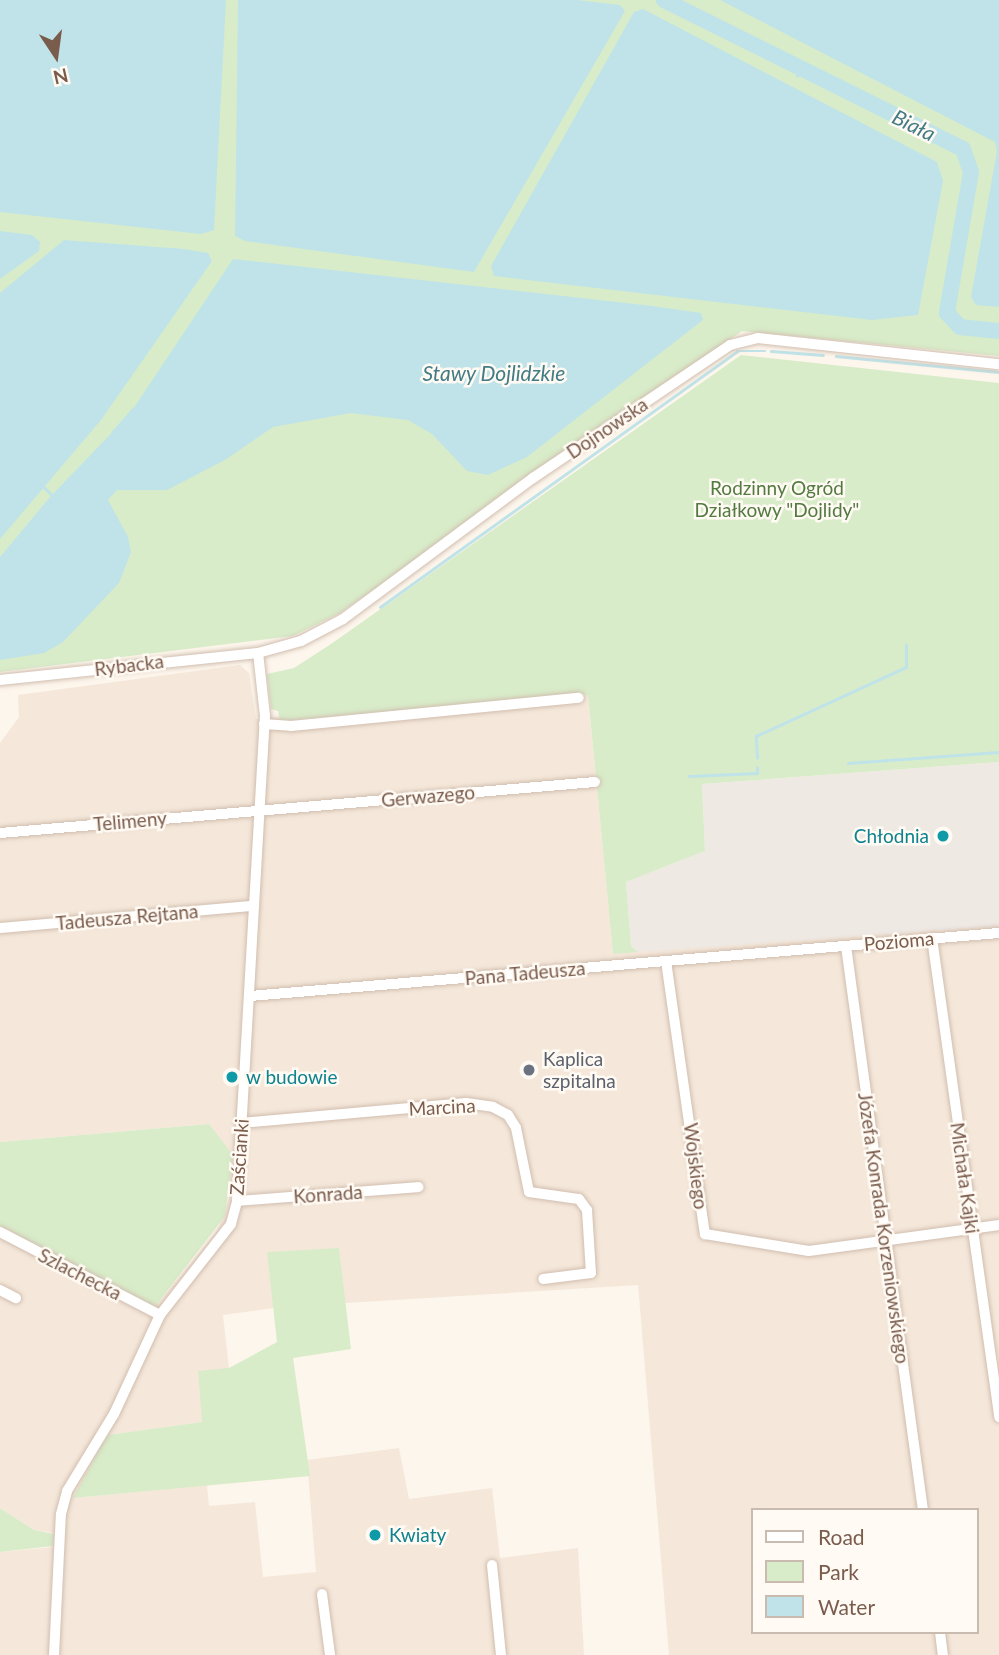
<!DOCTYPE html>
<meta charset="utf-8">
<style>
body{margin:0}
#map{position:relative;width:999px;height:1655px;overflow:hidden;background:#fdf6ec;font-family:Lato,sans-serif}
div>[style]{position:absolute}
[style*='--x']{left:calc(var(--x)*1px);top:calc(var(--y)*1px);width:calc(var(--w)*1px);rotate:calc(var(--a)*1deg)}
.residential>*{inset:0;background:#f5e8da}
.industrial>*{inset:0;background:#efe9e4}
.green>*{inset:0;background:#d8ecc9}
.water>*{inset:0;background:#bfe3e8}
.stream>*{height:2.5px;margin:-1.25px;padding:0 1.25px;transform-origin:1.25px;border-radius:1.25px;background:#bfe3e8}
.river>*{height:16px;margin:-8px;padding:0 8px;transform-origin:8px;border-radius:8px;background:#bfe3e8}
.roads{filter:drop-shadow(0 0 2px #d1beb0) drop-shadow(0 0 2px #d1beb0)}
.minor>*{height:10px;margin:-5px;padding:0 5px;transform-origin:5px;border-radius:5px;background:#fff}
.dots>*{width:19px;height:19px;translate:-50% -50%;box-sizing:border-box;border:4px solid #fffaf3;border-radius:50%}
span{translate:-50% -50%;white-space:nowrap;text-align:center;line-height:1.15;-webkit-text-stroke:5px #fffaf3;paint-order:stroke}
.street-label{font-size:19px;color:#7a5c4d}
.park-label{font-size:19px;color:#537a41}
.culture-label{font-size:19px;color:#0d838f}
.right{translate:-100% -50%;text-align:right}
.left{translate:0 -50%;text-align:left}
.worship-label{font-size:19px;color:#5b616d}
.water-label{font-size:21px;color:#437c86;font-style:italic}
.legend{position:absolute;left:751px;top:1508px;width:228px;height:126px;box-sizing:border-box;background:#fffaf3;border:2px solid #cabbb1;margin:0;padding:9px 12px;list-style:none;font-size:21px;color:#7a5c4d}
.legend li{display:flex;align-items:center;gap:14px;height:35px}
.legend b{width:35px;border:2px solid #cabbb1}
.north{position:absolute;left:21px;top:21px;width:70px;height:70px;-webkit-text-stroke:5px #fffaf3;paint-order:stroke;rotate:167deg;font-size:19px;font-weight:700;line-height:28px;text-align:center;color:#7a5c4d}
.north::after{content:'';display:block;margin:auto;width:24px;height:32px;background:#7a5c4d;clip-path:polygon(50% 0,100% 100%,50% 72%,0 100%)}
</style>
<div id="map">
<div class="residential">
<div style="clip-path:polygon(evenodd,240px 665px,249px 673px,256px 719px,588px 695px,613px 953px,999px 920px,999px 1655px,669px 1655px,638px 1285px,281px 1307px,223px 1315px,229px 1368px,203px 1422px,107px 1435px,74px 1498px,207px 1485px,209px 1506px,255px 1502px,263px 1577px,316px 1572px,307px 1460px,399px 1448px,409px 1499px,492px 1488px,500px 1558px,578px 1548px,584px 1655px,0 1655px,0 1552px,53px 1547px,54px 1533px,34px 1530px,0 1508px,0 1227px,154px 1308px,217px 1231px,231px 1192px,209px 1124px,0 1142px,0 743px,19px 717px,18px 695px,240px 665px,752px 1510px,976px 1510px,976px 1632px,752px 1632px,752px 1510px)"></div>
</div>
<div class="industrial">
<div style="clip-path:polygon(999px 762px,999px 926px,638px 952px,631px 946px,626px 882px,705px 851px,702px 784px)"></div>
</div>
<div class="green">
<div style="clip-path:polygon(0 0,999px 0,999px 356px,742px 331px,340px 613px,293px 636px,0 672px)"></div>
<div style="clip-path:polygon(741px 355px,999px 383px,999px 762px,702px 784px,705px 851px,626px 882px,631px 946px,638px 952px,613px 954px,588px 695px,280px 721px,278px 711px,271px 709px,267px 674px,294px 668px,331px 644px)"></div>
<div style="clip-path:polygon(209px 1124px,233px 1155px,225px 1216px,154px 1308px,0 1226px,0 1142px)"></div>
<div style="clip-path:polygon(339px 1248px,351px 1349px,293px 1358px,310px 1476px,73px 1498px,107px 1435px,202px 1422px,198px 1371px,229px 1368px,277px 1342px,267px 1252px)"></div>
<div style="clip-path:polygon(0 1508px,34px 1530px,54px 1534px,53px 1546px,0 1552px)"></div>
</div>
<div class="water">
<div style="clip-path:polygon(0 0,226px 0,214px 230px,201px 234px,0 212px)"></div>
<div style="clip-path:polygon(238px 0,577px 0,620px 5px,625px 11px,474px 272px,245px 241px,235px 236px)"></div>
<div style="clip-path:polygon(720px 0,999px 0,999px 307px,976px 305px,971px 297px,997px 151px,995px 142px)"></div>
<div style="clip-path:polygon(643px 9px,937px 162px,943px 181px,918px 315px,872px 320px,494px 276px,491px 266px,634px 12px)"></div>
<div style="clip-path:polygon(0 231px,32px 235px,40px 242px,39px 251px,0 279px)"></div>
<div style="clip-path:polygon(64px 240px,184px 249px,208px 253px,212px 261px,101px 420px,0 539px,0 293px)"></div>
<div style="clip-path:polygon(233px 259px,652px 306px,701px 313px,703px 320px,527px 457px,488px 475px,467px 471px,432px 434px,408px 420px,351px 413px,273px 427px,225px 460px,167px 490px,117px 490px,108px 500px,128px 537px,131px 552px,119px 583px,63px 642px,44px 653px,0 660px,0 557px,50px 497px,129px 415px)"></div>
</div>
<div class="stream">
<div style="--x:797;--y:76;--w:9;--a:-63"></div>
<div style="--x:771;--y:351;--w:52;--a:4.4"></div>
<div style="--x:836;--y:356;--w:164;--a:5.6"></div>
<div style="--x:112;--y:433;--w:32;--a:-49"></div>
<div style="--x:43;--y:486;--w:13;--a:45"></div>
<div style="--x:380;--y:607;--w:439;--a:-35.6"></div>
<div style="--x:737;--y:351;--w:28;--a:0"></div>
<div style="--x:757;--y:758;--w:22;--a:-93"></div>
<div style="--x:756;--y:736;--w:165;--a:-24.7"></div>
<div style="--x:906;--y:667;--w:22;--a:-90"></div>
<div style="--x:848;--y:763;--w:151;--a:-4.2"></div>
<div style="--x:689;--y:776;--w:68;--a:-2.5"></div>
<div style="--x:757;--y:773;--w:5;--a:-90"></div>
</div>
<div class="river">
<div style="--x:664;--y:0;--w:334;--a:26.5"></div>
<div style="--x:963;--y:149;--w:24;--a:71"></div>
<div style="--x:971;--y:172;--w:143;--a:99.7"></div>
<div style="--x:947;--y:313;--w:19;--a:47"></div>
<div style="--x:960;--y:327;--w:39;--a:6"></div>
</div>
<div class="roads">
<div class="minor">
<div style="--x:258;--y:653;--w:45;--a:-15.6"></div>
<div style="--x:301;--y:641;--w:47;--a:-27.6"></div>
<div style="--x:343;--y:619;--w:237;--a:-36.6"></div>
<div style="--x:533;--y:478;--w:238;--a:-34"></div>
<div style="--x:730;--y:345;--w:29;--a:-14"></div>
<div style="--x:758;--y:338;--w:242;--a:6.2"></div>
<div style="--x:0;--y:680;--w:259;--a:-6"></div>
<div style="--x:264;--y:724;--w:27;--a:4"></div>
<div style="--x:291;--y:726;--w:289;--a:-5.6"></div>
<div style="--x:0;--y:833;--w:597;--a:-4.9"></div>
<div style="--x:0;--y:928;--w:255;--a:-5"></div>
<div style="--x:932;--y:938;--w:484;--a:82"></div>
<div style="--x:846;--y:946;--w:569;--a:82.23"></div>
<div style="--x:666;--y:961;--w:276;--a:81.9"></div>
<div style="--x:705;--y:1234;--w:105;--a:9.3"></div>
<div style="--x:809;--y:1251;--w:192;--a:-7.8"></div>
<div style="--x:250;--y:996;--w:752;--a:-4.81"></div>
<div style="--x:241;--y:1123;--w:226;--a:-5.1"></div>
<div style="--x:466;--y:1103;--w:27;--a:8"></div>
<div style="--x:493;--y:1107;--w:17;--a:28"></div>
<div style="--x:508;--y:1115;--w:15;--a:58"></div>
<div style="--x:516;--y:1128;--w:65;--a:78.5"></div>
<div style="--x:529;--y:1192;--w:50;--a:8"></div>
<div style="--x:579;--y:1199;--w:14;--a:54"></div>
<div style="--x:587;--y:1210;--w:63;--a:86.4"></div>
<div style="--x:591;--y:1273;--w:48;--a:172.9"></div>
<div style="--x:237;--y:1201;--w:182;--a:-4.4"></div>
<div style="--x:0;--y:1232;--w:180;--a:27.4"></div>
<div style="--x:0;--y:1290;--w:18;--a:27"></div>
<div style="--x:492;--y:1565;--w:90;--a:84.3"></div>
<div style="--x:322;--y:1594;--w:62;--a:82.5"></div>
<div style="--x:940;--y:1632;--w:23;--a:83"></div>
<div style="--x:54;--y:1655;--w:141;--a:-87.2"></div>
<div style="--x:61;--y:1514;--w:24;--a:-75"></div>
<div style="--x:67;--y:1491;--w:90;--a:-58.6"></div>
<div style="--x:114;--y:1414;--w:109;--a:-65.1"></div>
<div style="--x:160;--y:1315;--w:115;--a:-52"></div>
<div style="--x:231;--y:1224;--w:24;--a:-75"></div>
<div style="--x:237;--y:1201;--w:486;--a:-86.7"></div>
<div style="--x:265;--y:716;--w:63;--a:-96.3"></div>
</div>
</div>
<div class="dots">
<div style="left:943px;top:836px;background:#0f9aa8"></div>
<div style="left:529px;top:1070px;background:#6b7280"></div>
<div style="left:232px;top:1077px;background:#0f9aa8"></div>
<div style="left:375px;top:1535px;background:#0f9aa8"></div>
</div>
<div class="street-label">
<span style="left:607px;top:428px;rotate:-34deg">Dojnowska</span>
<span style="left:129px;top:665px;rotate:-7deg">Rybacka</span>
<span style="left:428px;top:796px;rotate:-5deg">Gerwazego</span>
<span style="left:130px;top:821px;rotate:-5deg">Telimeny</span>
<span style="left:127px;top:917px;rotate:-5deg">Tadeusza Rejtana</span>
<span style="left:899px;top:941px;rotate:-5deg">Pozioma</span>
<span style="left:525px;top:973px;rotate:-5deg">Pana Tadeusza</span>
<span style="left:442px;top:1107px;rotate:-3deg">Marcina</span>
<span style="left:239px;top:1157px;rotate:-86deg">Zaścianki</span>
<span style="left:696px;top:1166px;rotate:83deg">Wojskiego</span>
<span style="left:965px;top:1178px;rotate:82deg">Michała Kajki</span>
<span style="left:328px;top:1194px;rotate:-4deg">Konrada</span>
<span style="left:884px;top:1228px;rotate:82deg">Józefa Konrada Korzeniowskiego</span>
<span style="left:80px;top:1274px;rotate:27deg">Szlachecka</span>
</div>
<div class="park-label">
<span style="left:777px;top:499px">Rodzinny Ogród<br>Działkowy "Dojlidy"</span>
</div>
<div class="culture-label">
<span class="right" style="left:929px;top:836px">Chłodnia</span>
<span class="left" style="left:246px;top:1077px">w budowie</span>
<span class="left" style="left:389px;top:1535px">Kwiaty</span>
</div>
<div class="worship-label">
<span class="left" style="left:543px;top:1070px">Kaplica<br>szpitalna</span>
</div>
<div class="water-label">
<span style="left:914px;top:125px;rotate:26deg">Biała</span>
<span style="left:494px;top:373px">Stawy Dojlidzkie</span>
</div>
<ul class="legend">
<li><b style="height:9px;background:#fff"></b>Road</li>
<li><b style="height:19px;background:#d8ecc9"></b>Park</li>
<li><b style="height:19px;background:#bfe3e8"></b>Water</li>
</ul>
<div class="north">N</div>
</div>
